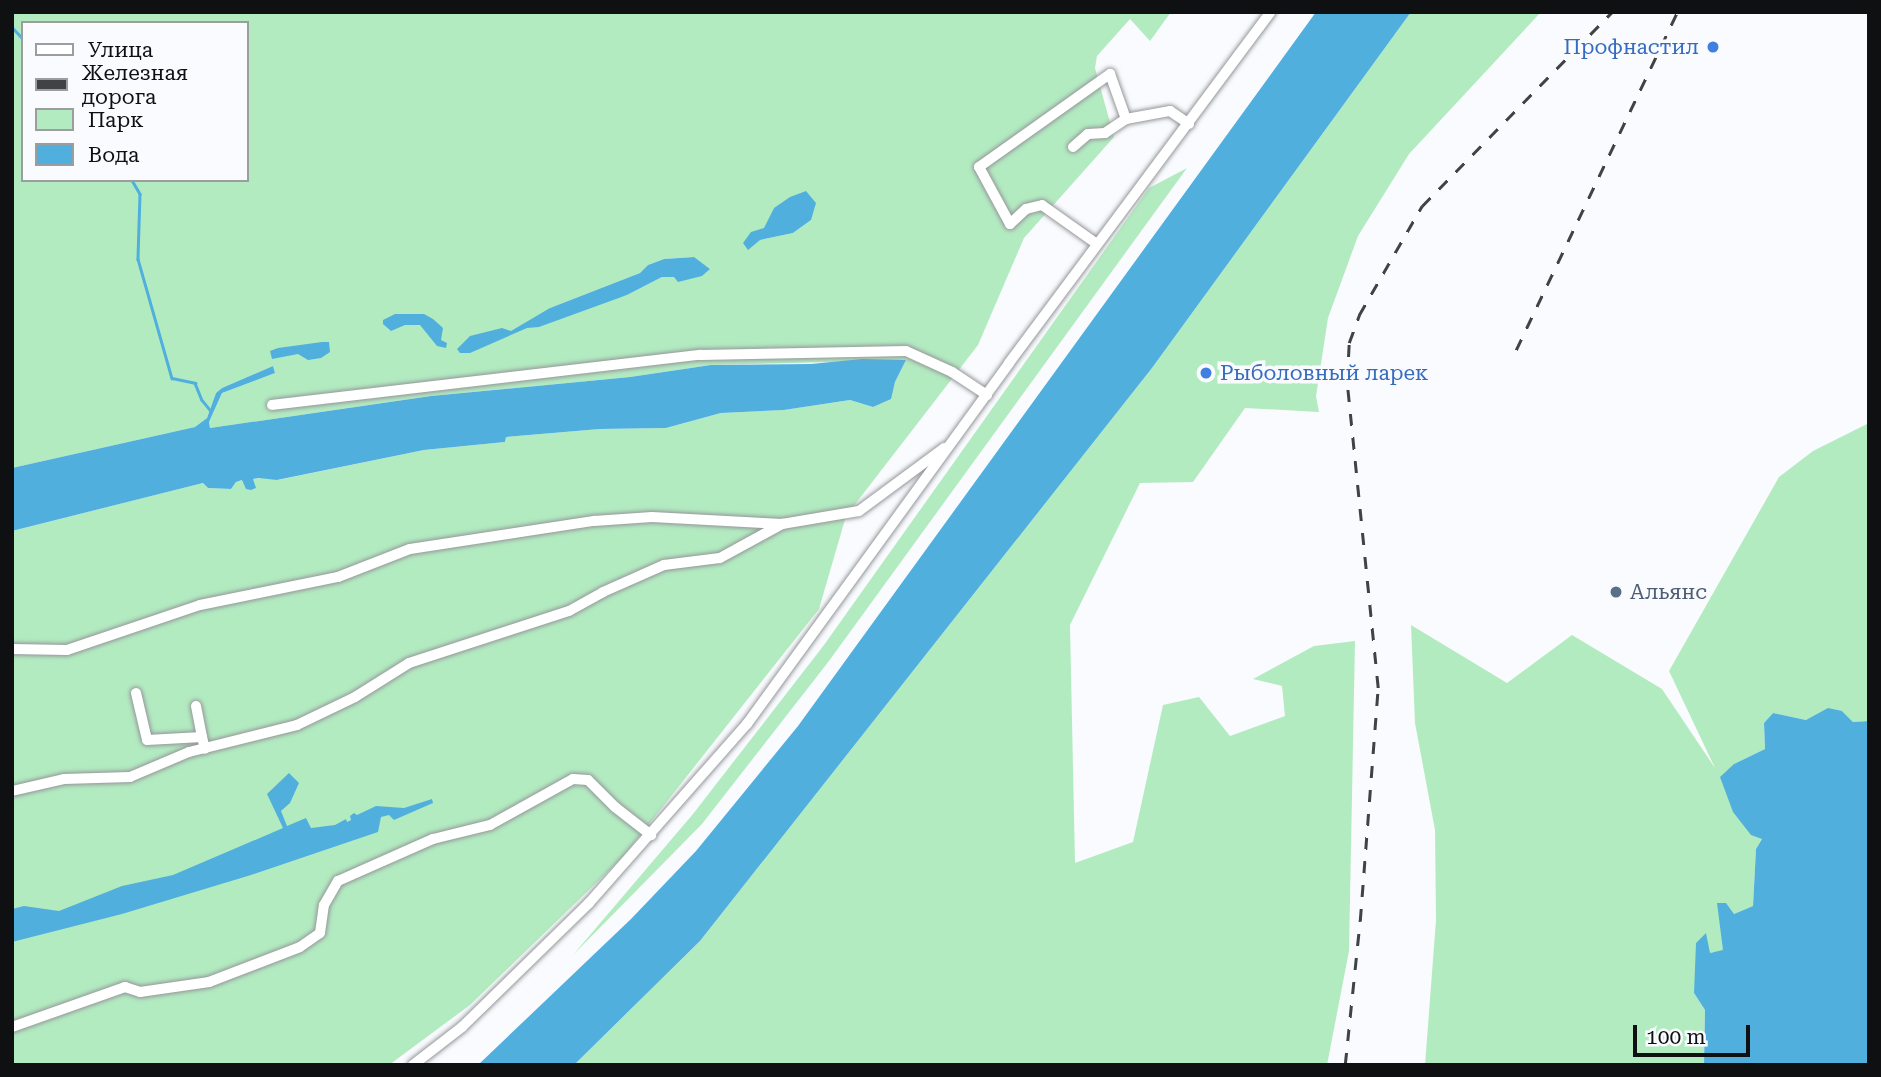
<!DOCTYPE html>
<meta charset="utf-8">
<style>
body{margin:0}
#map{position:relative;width:1881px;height:1077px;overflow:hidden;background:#f9fbfe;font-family:"Roboto Serif",serif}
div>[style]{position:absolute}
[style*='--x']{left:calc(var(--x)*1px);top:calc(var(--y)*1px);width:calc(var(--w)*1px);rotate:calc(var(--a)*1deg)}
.green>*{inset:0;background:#b3ebc1}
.water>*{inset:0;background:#51afde}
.stream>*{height:2.5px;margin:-1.25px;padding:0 1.25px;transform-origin:1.25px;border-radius:1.25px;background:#51afde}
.roads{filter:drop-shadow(0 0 2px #95979a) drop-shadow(0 0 2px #95979a)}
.minor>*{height:10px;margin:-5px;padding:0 5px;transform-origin:5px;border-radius:5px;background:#fff}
.rail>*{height:2.5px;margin-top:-1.25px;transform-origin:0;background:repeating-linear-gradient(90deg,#414244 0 12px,transparent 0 24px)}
.dots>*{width:19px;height:19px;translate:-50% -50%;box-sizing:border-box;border:4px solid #f9fbfe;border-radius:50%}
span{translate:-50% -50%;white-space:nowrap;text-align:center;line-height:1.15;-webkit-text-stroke:7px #f9fbfe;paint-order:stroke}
.shop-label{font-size:21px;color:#366cbe}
.right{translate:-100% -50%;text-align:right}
.left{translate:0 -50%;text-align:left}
.service-label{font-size:21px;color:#4e5e75}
.frame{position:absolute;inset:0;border:14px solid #0f1011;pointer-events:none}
.legend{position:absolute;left:21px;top:21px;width:228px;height:161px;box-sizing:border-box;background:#f9fbfe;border:2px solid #9b9d9f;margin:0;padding:9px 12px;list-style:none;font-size:21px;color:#0f1011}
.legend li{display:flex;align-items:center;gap:14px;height:35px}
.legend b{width:35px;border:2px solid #9b9d9f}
.scale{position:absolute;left:1633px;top:1025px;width:117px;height:32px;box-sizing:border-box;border:4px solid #0f1011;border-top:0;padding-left:9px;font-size:21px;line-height:24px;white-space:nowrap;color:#0f1011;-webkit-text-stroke:5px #f9fbfe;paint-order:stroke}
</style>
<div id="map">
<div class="green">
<div style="clip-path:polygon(evenodd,12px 12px,1171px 12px,1150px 41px,1130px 19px,1097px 56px,1095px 68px,1114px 137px,1024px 238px,978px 345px,846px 516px,819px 609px,623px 857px,470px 1005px,389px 1065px,12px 1065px,12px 531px,203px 483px,208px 488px,231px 489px,236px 482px,242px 480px,272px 477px,278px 480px,424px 450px,505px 442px,506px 437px,600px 429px,666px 428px,721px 413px,784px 410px,850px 400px,873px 407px,890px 399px,895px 382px,906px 360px,711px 365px,630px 377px,431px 396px,210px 428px,209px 422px,222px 393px,275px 373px,273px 366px,222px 388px,216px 393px,207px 418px,195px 427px,12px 468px,12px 12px,23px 23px,247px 23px,247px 180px,23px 180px,23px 23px,12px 12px,774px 208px,811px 220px,793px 233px,760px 240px,774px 208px,12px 12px,693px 257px,710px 269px,662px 277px,627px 295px,591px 306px,550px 308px,640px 273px,648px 265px,664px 259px,693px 257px)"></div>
<div style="clip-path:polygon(1411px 12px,1541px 12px,1409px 154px,1358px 236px,1328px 318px,1316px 396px,1319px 412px,1245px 408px,1193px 482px,1140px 483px,1070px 625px,1075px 863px,1133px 842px,1163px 705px,1199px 697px,1230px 736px,1285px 716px,1282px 686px,1253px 679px,1314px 646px,1355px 641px,1349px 951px,1327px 1065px,574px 1065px,700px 941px,1152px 368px)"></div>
<div style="clip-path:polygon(1187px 168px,829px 661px,702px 824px,573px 955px,693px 814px,824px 645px,1149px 188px)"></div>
<div style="clip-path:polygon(1869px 423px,1869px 721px,1853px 722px,1842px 711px,1806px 720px,1773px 713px,1764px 723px,1765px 749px,1734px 764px,1762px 839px,1756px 849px,1753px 906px,1734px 914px,1723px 951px,1710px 953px,1694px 993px,1705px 1010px,1704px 1065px,1425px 1065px,1436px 920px,1435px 830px,1415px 723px,1411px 625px,1507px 683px,1572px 635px,1662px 689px,1715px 768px,1669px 671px,1779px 477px,1813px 451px)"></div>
</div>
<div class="water">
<div style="clip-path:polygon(1316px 12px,1411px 12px,1152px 368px,700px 941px,574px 1065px,478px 1065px,631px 919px,696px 851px,798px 726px)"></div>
<div style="clip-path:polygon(806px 191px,816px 203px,811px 220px,793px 233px,760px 240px,748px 250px,743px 243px,751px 232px,764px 228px,774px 208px,790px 197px)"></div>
<div style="clip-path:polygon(694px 257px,710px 269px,702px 276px,678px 282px,674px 277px,662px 277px,627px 295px,539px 327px,527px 328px,470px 353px,460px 353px,457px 349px,470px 336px,502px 328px,511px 331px,550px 308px,640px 273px,648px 265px,664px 259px)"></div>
<div style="clip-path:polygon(395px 314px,424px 314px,433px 319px,443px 328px,441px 340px,447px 343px,446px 348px,437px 346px,420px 325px,405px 325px,391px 331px,383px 324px,383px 320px)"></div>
<div style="clip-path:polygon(322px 342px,329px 342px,330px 352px,321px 358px,308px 360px,298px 354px,272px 359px,270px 351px,278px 348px)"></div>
<div style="clip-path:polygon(862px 359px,906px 360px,895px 382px,891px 399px,873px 407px,850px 400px,784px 410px,721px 413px,666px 428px,600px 429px,506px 437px,505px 442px,424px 450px,277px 480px,259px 478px,253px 479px,256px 488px,251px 490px,246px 489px,242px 480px,236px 482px,231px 489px,208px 488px,203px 483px,12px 531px,12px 468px,195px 427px,207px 418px,216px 393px,222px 388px,273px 366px,275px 373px,222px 393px,209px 422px,210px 428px,431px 396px,630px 377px,711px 365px,811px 364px)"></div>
<div style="clip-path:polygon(1828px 708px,1842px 711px,1853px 722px,1869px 721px,1869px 1065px,1704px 1065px,1705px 1010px,1694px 993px,1696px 943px,1706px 933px,1710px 953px,1723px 950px,1717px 903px,1726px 903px,1734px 914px,1753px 906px,1756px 849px,1762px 839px,1751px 835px,1733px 812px,1720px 777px,1734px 764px,1765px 749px,1764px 723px,1773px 713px,1806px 720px)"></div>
<div style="clip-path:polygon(289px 773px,299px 783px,290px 803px,281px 811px,287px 826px,306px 818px,311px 828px,335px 825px,346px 819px,347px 822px,351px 820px,350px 816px,354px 813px,357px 815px,376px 806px,404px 808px,432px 799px,433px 803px,394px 820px,389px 815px,381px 817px,378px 832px,251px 875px,122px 914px,12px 942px,12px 909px,24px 906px,59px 911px,122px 886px,173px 875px,283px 828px,267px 794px)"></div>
</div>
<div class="stream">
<div style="--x:12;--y:27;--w:16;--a:47"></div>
<div style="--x:132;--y:180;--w:16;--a:60"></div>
<div style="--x:140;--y:194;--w:65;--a:91.8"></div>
<div style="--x:138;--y:259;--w:124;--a:74.1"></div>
<div style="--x:172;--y:378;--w:24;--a:12"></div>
<div style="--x:195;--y:383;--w:18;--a:68"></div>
<div style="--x:202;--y:400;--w:14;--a:51"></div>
</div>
<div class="roads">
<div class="minor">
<div style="--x:1073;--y:147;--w:20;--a:-41"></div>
<div style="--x:1088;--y:134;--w:17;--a:-3"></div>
<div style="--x:1105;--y:133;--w:25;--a:-34"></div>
<div style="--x:1126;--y:119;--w:45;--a:-10.3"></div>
<div style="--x:1170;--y:111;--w:23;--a:34"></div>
<div style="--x:1097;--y:244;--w:67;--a:-144.7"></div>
<div style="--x:1042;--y:205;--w:16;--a:166"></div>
<div style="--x:1026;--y:209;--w:22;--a:137"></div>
<div style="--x:1010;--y:224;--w:65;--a:-118.5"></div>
<div style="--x:979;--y:167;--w:161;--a:-35.4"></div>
<div style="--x:1110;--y:74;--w:48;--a:70.4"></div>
<div style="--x:272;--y:405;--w:431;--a:-6.7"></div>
<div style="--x:700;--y:355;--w:206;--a:-1.1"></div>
<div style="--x:906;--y:351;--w:51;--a:24.5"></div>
<div style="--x:952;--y:372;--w:42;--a:33.3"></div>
<div style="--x:12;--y:649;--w:55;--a:1"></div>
<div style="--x:67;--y:650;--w:140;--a:-18.7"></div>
<div style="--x:200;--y:605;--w:141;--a:-11.5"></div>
<div style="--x:338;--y:577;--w:77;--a:-21.3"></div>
<div style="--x:410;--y:549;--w:186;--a:-8.7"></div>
<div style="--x:594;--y:521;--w:58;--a:-3.9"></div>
<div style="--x:652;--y:517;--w:130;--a:3.1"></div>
<div style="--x:782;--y:524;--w:78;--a:-9.6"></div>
<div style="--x:859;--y:511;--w:106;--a:-36.5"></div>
<div style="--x:136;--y:693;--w:48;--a:76.8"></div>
<div style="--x:147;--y:740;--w:55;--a:-3.1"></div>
<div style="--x:202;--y:737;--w:12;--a:76"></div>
<div style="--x:196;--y:706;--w:32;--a:79"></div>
<div style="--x:12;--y:791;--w:53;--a:-13"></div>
<div style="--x:64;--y:779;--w:66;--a:-1.7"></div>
<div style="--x:130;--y:777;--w:64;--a:-23"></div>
<div style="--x:189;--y:752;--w:111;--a:-14"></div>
<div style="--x:297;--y:725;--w:64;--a:-25.8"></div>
<div style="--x:355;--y:697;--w:64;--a:-32.2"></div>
<div style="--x:409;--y:663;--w:168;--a:-18"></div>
<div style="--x:569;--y:611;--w:39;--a:-29"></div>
<div style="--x:603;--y:592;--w:67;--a:-23.9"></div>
<div style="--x:664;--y:565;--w:56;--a:-7.1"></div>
<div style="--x:720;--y:558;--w:71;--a:-28.7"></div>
<div style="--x:12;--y:1027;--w:120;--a:-19.5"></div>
<div style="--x:125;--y:987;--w:16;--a:18"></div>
<div style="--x:140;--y:992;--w:70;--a:-8.2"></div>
<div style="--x:209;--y:982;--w:97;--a:-21"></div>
<div style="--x:300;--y:947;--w:24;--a:-35"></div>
<div style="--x:320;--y:933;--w:28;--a:-82"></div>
<div style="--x:324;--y:905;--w:28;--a:-60"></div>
<div style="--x:338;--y:881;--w:104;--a:-23.9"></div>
<div style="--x:433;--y:839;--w:59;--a:-13.8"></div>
<div style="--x:490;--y:825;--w:95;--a:-29"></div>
<div style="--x:573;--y:779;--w:15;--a:4"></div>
<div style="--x:588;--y:780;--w:38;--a:45"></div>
<div style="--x:615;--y:807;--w:46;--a:37.9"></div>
<div style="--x:413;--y:1065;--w:62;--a:-37.8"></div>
<div style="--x:462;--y:1027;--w:177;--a:-44.3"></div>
<div style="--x:589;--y:903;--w:239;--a:-48.6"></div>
<div style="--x:747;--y:724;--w:446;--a:-54"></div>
<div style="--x:1009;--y:363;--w:438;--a:-53.3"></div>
</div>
</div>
<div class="rail">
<div style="--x:1516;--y:350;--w:374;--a:-64.5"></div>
<div style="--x:1345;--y:1065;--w:145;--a:-84.1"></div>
<div style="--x:1360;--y:921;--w:234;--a:-85.6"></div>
<div style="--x:1378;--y:688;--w:309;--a:-95.8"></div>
<div style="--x:1347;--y:381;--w:38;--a:-87"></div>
<div style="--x:1349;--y:343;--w:30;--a:-70"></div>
<div style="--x:1359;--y:315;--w:126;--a:-60"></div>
<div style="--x:1422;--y:206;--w:272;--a:-45.6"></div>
</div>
<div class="dots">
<div style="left:1713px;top:47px;background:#3f7fe0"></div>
<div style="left:1206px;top:373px;background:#3f7fe0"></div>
<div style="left:1616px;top:592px;background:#5c6f8a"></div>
</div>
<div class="shop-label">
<span class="right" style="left:1699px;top:47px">Профнастил</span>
<span class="left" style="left:1220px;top:373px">Рыболовный ларек</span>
</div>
<div class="service-label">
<span class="left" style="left:1630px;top:592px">Альянс</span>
</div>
<div class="frame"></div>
<ul class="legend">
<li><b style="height:9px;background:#fff"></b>Улица</li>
<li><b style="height:9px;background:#414244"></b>Железная дорога</li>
<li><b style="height:19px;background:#b3ebc1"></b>Парк</li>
<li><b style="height:19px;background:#51afde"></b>Вода</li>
</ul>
<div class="scale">100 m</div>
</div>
